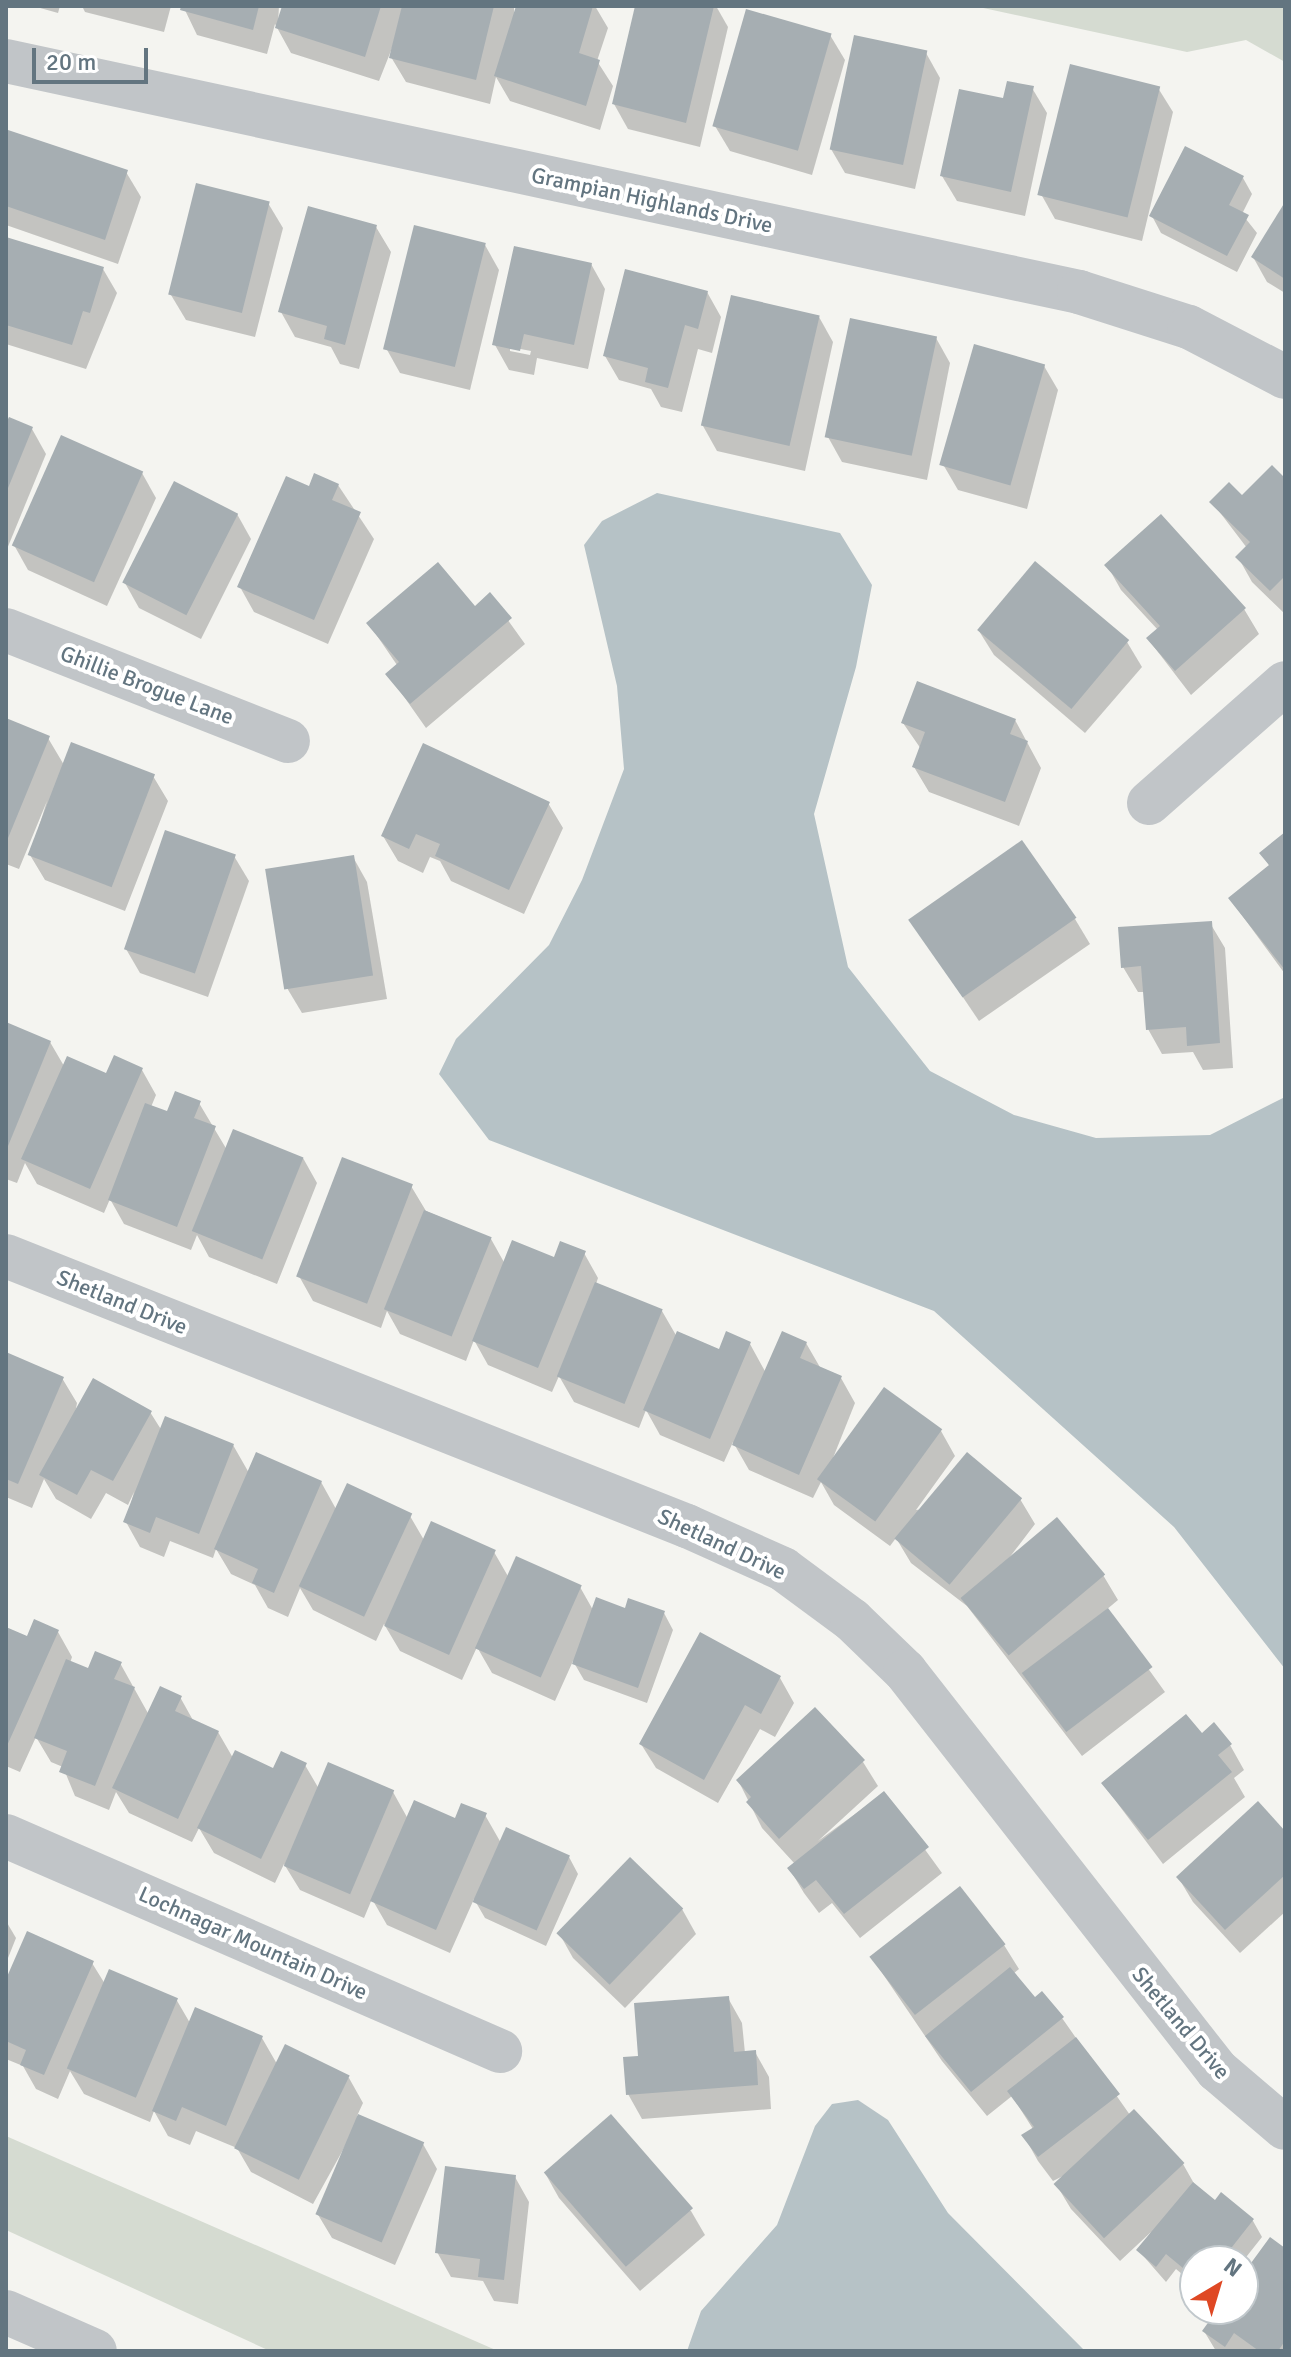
<!DOCTYPE html>
<style>
body{margin:0}
#map{position:relative;width:1291px;height:2357px;overflow:hidden;background:#f4f4f0;font-family:Signika,sans-serif}
div>[style]{position:absolute}
[style*='--x']{left:calc(var(--x)*1px);top:calc(var(--y)*1px);width:calc(var(--w)*1px);rotate:calc(var(--a)*1deg)}
.green>*{inset:0;background:#d5dbd1}
.water>*{inset:0;background:#b6c2c6}
.shadow>*{inset:0;background:#0003}
.building>*{inset:0;background:#a6aeb2;transform-origin:0 0}
.minor>*{height:44px;margin:-22px;padding:0 22px;transform-origin:22px;border-radius:22px;background:#c1c5c8}
span{translate:-50% -50%;white-space:nowrap;text-align:center;line-height:1.15;-webkit-text-stroke:8px #fff;paint-order:stroke}
.street-label{font-size:22px;color:#637580}
.frame{position:absolute;inset:0;border:8px solid #637580;pointer-events:none}
.north{position:absolute;left:1179px;top:2245px;width:80px;height:80px;box-sizing:border-box;background:#fff;border:2px solid #c1c8cc;border-radius:50%;rotate:38deg;font-size:22px;font-weight:700;line-height:32px;text-align:center;color:#637580}
.north::after{content:'';display:block;margin:auto;width:28px;height:36px;background:#df4824;clip-path:polygon(50% 0,100% 100%,50% 72%,0 100%)}
.scale{position:absolute;left:32px;top:48px;width:116px;height:36px;box-sizing:border-box;border:4px solid #637580;border-top:0;padding-left:10px;font-size:24px;line-height:28px;white-space:nowrap;color:#637580;-webkit-text-stroke:6px #fff;paint-order:stroke}
</style>
<div id="map">
<div class="green">
<div style="clip-path:polygon(974px 6px,1285px 6px,1285px 62px,1246px 40px,1187px 52px)"></div>
<div style="clip-path:polygon(6px 2136px,498px 2351px,270px 2351px,6px 2230px)"></div>
</div>
<div class="water">
<div style="clip-path:polygon(657px 493px,840px 533px,872px 585px,856px 667px,814px 814px,848px 967px,930px 1071px,1014px 1115px,1096px 1138px,1210px 1135px,1285px 1097px,1285px 1669px,1174px 1527px,934px 1311px,489px 1140px,439px 1074px,456px 1039px,549px 945px,582px 880px,624px 769px,617px 686px,584px 545px,602px 521px)"></div>
<div style="clip-path:polygon(858px 2100px,888px 2120px,948px 2213px,1085px 2351px,687px 2351px,701px 2311px,777px 2225px,815px 2126px,832px 2104px)"></div>
</div>
<div class="shadow">
<div style="clip-path:polygon(33px 6px,60px 6px,58px 13px)"></div>
<div style="clip-path:polygon(82px 6px,171px 6px,164px 32px,85px 12px)"></div>
<div style="clip-path:polygon(183px 6px,279px 6px,278px 24px,284px 6px,514px 6px,514px 20px,519px 6px,595px 6px,608px 28px,597px 61px,613px 86px,600px 130px,510px 101px,496px 77px,490px 104px,406px 82px,391px 57px,396px 38px,379px 81px,291px 53px,275px 24px,267px 54px,197px 35px)"></div>
<div style="clip-path:polygon(637px 6px,716px 6px,728px 27px,700px 147px,628px 129px,614px 104px)"></div>
<div style="clip-path:polygon(830px 35px,845px 60px,812px 175px,730px 151px,715px 126px)"></div>
<div style="clip-path:polygon(926px 53px,940px 78px,915px 189px,845px 173px,831px 149px)"></div>
<div style="clip-path:polygon(1032px 88px,1047px 113px,1025px 216px,957px 201px,942px 176px,1004px 101px)"></div>
<div style="clip-path:polygon(1158px 88px,1173px 112px,1142px 241px,1055px 219px,1041px 194px)"></div>
<div style="clip-path:polygon(9px 132px,126px 172px,141px 197px,118px 264px,6px 225px)"></div>
<div style="clip-path:polygon(1243px 178px,1252px 194px,1242px 214px,1257px 233px,1237px 272px,1161px 233px,1152px 216px)"></div>
<div style="clip-path:polygon(268px 203px,283px 228px,255px 337px,186px 320px,171px 295px)"></div>
<div style="clip-path:polygon(1285px 206px,1285px 293px,1267px 282px,1253px 257px)"></div>
<div style="clip-path:polygon(376px 227px,391px 252px,359px 369px,340px 364px,331px 347px,295px 337px,281px 312px)"></div>
<div style="clip-path:polygon(6px 239px,103px 269px,117px 293px,86px 369px,6px 344px)"></div>
<div style="clip-path:polygon(485px 245px,499px 270px,470px 390px,400px 373px,386px 348px)"></div>
<div style="clip-path:polygon(evenodd,591px 264px,605px 289px,588px 369px,537px 358px,534px 375px,509px 370px,495px 345px,591px 264px,510px 347px,531px 351px,530px 355px,510px 351px,510px 347px)"></div>
<div style="clip-path:polygon(707px 292px,721px 317px,712px 353px,698px 349px,682px 412px,661px 407px,651px 389px,619px 380px,605px 356px)"></div>
<div style="clip-path:polygon(819px 317px,833px 342px,805px 471px,717px 451px,703px 426px)"></div>
<div style="clip-path:polygon(936px 338px,950px 363px,927px 480px,842px 462px,828px 437px)"></div>
<div style="clip-path:polygon(1044px 366px,1058px 390px,1027px 509px,958px 490px,944px 466px)"></div>
<div style="clip-path:polygon(6px 428px,32px 429px,46px 454px,7px 549px)"></div>
<div style="clip-path:polygon(142px 473px,156px 498px,107px 606px,28px 570px,14px 545px)"></div>
<div style="clip-path:polygon(1285px 481px,1285px 614px,1252px 582px,1238px 557px,1247px 548px,1212px 502px,1243px 498px)"></div>
<div style="clip-path:polygon(338px 485px,374px 539px,328px 644px,254px 612px,240px 587px,310px 489px)"></div>
<div style="clip-path:polygon(237px 514px,251px 539px,201px 639px,139px 608px,125px 583px)"></div>
<div style="clip-path:polygon(1107px 565px,1244px 609px,1259px 634px,1191px 695px,1148px 639px,1158px 630px,1121px 590px)"></div>
<div style="clip-path:polygon(490px 595px,525px 644px,426px 728px,388px 674px,397px 665px,369px 624px,475px 608px)"></div>
<div style="clip-path:polygon(979px 631px,1127px 642px,1142px 667px,1085px 733px,994px 655px)"></div>
<div style="clip-path:polygon(6px 720px,48px 738px,64px 765px,153px 776px,168px 801px,125px 911px,45px 880px,30px 855px,47px 801px,19px 869px,6px 864px)"></div>
<div style="clip-path:polygon(1015px 720px,1041px 768px,1019px 826px,929px 792px,914px 767px,921px 749px,903px 723px)"></div>
<div style="clip-path:polygon(548px 803px,563px 828px,524px 914px,451px 881px,440px 861px,430px 857px,423px 873px,398px 861px,383px 836px)"></div>
<div style="clip-path:polygon(1285px 835px,1285px 974px,1230px 899px,1270px 867px,1262px 853px)"></div>
<div style="clip-path:polygon(234px 856px,249px 881px,208px 997px,140px 973px,126px 949px)"></div>
<div style="clip-path:polygon(353px 857px,367px 882px,387px 999px,302px 1013px,287px 988px)"></div>
<div style="clip-path:polygon(1075px 919px,1090px 944px,979px 1021px,911px 920px)"></div>
<div style="clip-path:polygon(1210px 923px,1225px 948px,1233px 1068px,1203px 1070px,1193px 1052px,1162px 1054px,1148px 1029px,1145px 992px,1138px 992px,1123px 967px)"></div>
<div style="clip-path:polygon(6px 1024px,50px 1042px,64px 1066px,107px 1076px,142px 1070px,156px 1095px,151px 1107px,168px 1113px,199px 1103px,227px 1150px,303px 1158px,317px 1183px,277px 1284px,209px 1257px,197px 1235px,191px 1250px,124px 1224px,110px 1199px,104px 1213px,37px 1184px,25px 1163px,17px 1183px,6px 1179px)"></div>
<div style="clip-path:polygon(411px 1186px,426px 1211px,491px 1239px,505px 1264px,584px 1253px,598px 1278px,596px 1284px,662px 1311px,677px 1337px,720px 1351px,750px 1344px,766px 1373px,806px 1343px,821px 1369px,841px 1378px,855px 1403px,829px 1468px,885px 1390px,941px 1431px,955px 1456px,916px 1510px,1020px 1499px,1035px 1524px,1003px 1566px,1057px 1520px,1103px 1575px,1118px 1600px,1106px 1610px,1165px 1692px,1082px 1756px,967px 1606px,911px 1563px,896px 1538px,890px 1546px,834px 1505px,821px 1482px,813px 1498px,749px 1470px,733px 1442px,724px 1462px,660px 1435px,646px 1410px,639px 1428px,574px 1402px,559px 1376px,552px 1392px,488px 1365px,474px 1340px,466px 1361px,400px 1334px,387px 1311px,381px 1328px,313px 1301px,299px 1276px)"></div>
<div style="clip-path:polygon(6px 1354px,62px 1378px,77px 1403px,75px 1414px,150px 1412px,162px 1431px,233px 1445px,249px 1473px,321px 1482px,336px 1509px,410px 1516px,424px 1540px,494px 1552px,509px 1578px,580px 1587px,593px 1610px,664px 1613px,673px 1630px,647px 1703px,584px 1680px,573px 1661px,555px 1701px,492px 1673px,477px 1647px,462px 1680px,400px 1651px,384px 1624px,376px 1641px,313px 1610px,300px 1588px,288px 1617px,268px 1608px,255px 1585px,231px 1574px,216px 1549px,213px 1558px,170px 1541px,164px 1557px,140px 1547px,126px 1522px,134px 1492px,128px 1505px,106px 1493px,91px 1519px,56px 1499px,44px 1479px,32px 1508px,6px 1497px)"></div>
<div style="clip-path:polygon(6px 1629px,28px 1639px,58px 1632px,72px 1657px,70px 1663px,89px 1671px,120px 1663px,149px 1715px,180px 1697px,194px 1722px,218px 1732px,233px 1758px,274px 1770px,305px 1765px,319px 1789px,393px 1792px,408px 1819px,456px 1821px,485px 1815px,501px 1843px,569px 1857px,578px 1874px,546px 1946px,485px 1918px,474px 1899px,450px 1953px,387px 1925px,372px 1899px,364px 1918px,300px 1890px,284px 1864px,275px 1883px,214px 1853px,199px 1828px,192px 1842px,129px 1813px,116px 1792px,109px 1810px,75px 1796px,63px 1767px,51px 1762px,36px 1737px,20px 1772px,6px 1766px)"></div>
<div style="clip-path:polygon(780px 1678px,794px 1703px,775px 1737px,760px 1729px,718px 1803px,656px 1768px,641px 1744px)"></div>
<div style="clip-path:polygon(815px 1709px,863px 1762px,878px 1786px,818px 1841px,884px 1793px,942px 1873px,860px 1938px,832px 1903px,819px 1913px,804px 1893px,789px 1868px,795px 1864px,762px 1828px,738px 1780px)"></div>
<div style="clip-path:polygon(1202px 1735px,1230px 1745px,1244px 1770px,1234px 1778px,1245px 1797px,1163px 1864px,1103px 1784px)"></div>
<div style="clip-path:polygon(1285px 1834px,1285px 1912px,1240px 1953px,1193px 1902px,1178px 1877px)"></div>
<div style="clip-path:polygon(630px 1860px,682px 1909px,696px 1934px,625px 2008px,573px 1958px,559px 1933px)"></div>
<div style="clip-path:polygon(6px 1921px,16px 1938px,6px 1963px)"></div>
<div style="clip-path:polygon(1004px 1945px,1019px 1969px,1013px 1974px,1035px 2000px,1062px 2018px,1130px 2115px,1183px 2164px,1196px 2187px,1215px 2203px,1222px 2195px,1253px 2221px,1262px 2237px,1243px 2261px,1195px 2261px,1195px 2285px,1176px 2269px,1166px 2282px,1139px 2251px,1151px 2232px,1120px 2261px,1071px 2209px,1056px 2184px,1067px 2174px,1053px 2181px,1038px 2161px,1024px 2136px,1033px 2129px,1012px 2096px,987px 2116px,942px 2061px,872px 1958px)"></div>
<div style="clip-path:polygon(92px 1963px,105px 1984px,176px 1999px,190px 2023px,262px 2038px,277px 2064px,349px 2078px,363px 2103px,357px 2116px,423px 2144px,437px 2169px,395px 2265px,332px 2238px,317px 2213px,349px 2139px,313px 2204px,251px 2172px,237px 2148px,196px 2131px,190px 2145px,168px 2136px,154px 2111px,150px 2122px,84px 2094px,70px 2071px,58px 2099px,36px 2089px,23px 2066px,6px 2059px,6px 1984px)"></div>
<div style="clip-path:polygon(728px 1998px,742px 2023px,745px 2053px,755px 2052px,769px 2077px,771px 2109px,642px 2119px,628px 2094px,641px 2058px)"></div>
<div style="clip-path:polygon(545px 2173px,691px 2211px,705px 2235px,640px 2291px,559px 2198px)"></div>
<div style="clip-path:polygon(515px 2177px,529px 2202px,518px 2304px,494px 2301px,483px 2281px,451px 2277px,437px 2252px)"></div>
<div style="clip-path:polygon(1285px 2251px,1285px 2351px,1216px 2351px,1204px 2331px,1220px 2309px,1243px 2309px,1243px 2277px)"></div>
</div>
<div class="building">
<div style="clip-path:polygon(181px 6px,259px 6px,253px 30px,180px 10px)"></div>
<div style="clip-path:polygon(282px 6px,381px 6px,365px 57px,275px 28px)"></div>
<div style="clip-path:polygon(402px 6px,494px 6px,476px 80px,389px 58px)"></div>
<div style="clip-path:polygon(516px 6px,593px 6px,579px 53px,600px 60px,586px 106px,494px 76px)"></div>
<div style="clip-path:polygon(635px 6px,714px 6px,686px 123px,612px 104px)"></div>
<div style="left:746px;top:9px;width:89px;height:122px;rotate:16deg"></div>
<div style="left:854px;top:35px;width:75px;height:117px;rotate:12deg"></div>
<div style="left:1070px;top:64px;width:93px;height:135px;rotate:14deg"></div>
<div style="clip-path:polygon(1007px 81px,1034px 86px,1011px 192px,940px 176px,959px 89px,1003px 98px)"></div>
<div style="clip-path:polygon(8px 130px,128px 170px,105px 240px,6px 206px)"></div>
<div style="clip-path:polygon(1185px 146px,1244px 176px,1229px 205px,1249px 215px,1227px 256px,1149px 216px)"></div>
<div style="left:196px;top:183px;width:76px;height:115px;rotate:14deg"></div>
<div style="clip-path:polygon(1285px 202px,1285px 279px,1251px 257px)"></div>
<div style="clip-path:polygon(308px 206px,377px 225px,345px 345px,324px 339px,327px 326px,278px 312px)"></div>
<div style="left:414px;top:225px;width:74px;height:128px;rotate:14deg"></div>
<div style="clip-path:polygon(6px 237px,104px 267px,90px 313px,83px 311px,72px 345px,6px 325px)"></div>
<div style="clip-path:polygon(514px 246px,592px 263px,574px 345px,524px 334px,520px 351px,492px 345px)"></div>
<div style="clip-path:polygon(625px 269px,708px 291px,698px 329px,685px 325px,668px 388px,645px 382px,648px 368px,603px 356px)"></div>
<div style="left:731px;top:295px;width:91px;height:134px;rotate:13deg"></div>
<div style="left:850px;top:318px;width:89px;height:122px;rotate:12deg"></div>
<div style="left:974px;top:344px;width:74px;height:126px;rotate:16deg"></div>
<div style="clip-path:polygon(9px 417px,33px 427px,6px 493px,6px 423px)"></div>
<div style="left:61px;top:435px;width:90px;height:121px;rotate:24deg"></div>
<div style="clip-path:polygon(1272px 465px,1285px 478px,1285px 576px,1270px 591px,1235px 557px,1250px 542px,1209px 502px,1229px 482px,1242px 495px)"></div>
<div style="clip-path:polygon(314px 473px,339px 484px,332px 500px,361px 512px,314px 620px,237px 587px,286px 476px,309px 486px)"></div>
<div style="left:174px;top:481px;width:72px;height:114px;rotate:27deg"></div>
<div style="clip-path:polygon(1161px 514px,1246px 608px,1175px 671px,1146px 638px,1160px 626px,1104px 565px)"></div>
<div style="left:1035px;top:561px;width:123px;height:90px;rotate:40deg"></div>
<div style="clip-path:polygon(438px 562px,475px 606px,490px 592px,512px 618px,410px 704px,385px 674px,399px 662px,366px 623px)"></div>
<div style="clip-path:polygon(917px 681px,1016px 719px,1010px 734px,1028px 741px,1005px 802px,912px 767px,925px 732px,901px 723px)"></div>
<div style="clip-path:polygon(6px 718px,50px 736px,6px 843px)"></div>
<div style="left:71px;top:742px;width:90px;height:121px;rotate:21deg"></div>
<div style="clip-path:polygon(423px 743px,550px 802px,509px 890px,435px 856px,440px 844px,416px 834px,409px 849px,381px 836px)"></div>
<div style="left:165px;top:830px;width:75px;height:126px;rotate:19deg"></div>
<div style="clip-path:polygon(1285px 832px,1285px 970px,1228px 898px,1269px 865px,1259px 853px)"></div>
<div style="left:1022px;top:840px;width:95px;height:139px;rotate:55deg"></div>
<div style="left:354px;top:855px;width:122px;height:90px;rotate:81deg"></div>
<div style="clip-path:polygon(1212px 921px,1220px 1043px,1187px 1046px,1186px 1027px,1146px 1030px,1141px 966px,1121px 968px,1118px 927px)"></div>
<div style="clip-path:polygon(6px 1022px,51px 1041px,6px 1151px)"></div>
<div style="clip-path:polygon(114px 1055px,143px 1068px,90px 1189px,21px 1159px,67px 1056px,106px 1073px)"></div>
<div style="clip-path:polygon(175px 1091px,201px 1101px,194px 1118px,216px 1126px,177px 1227px,108px 1200px,145px 1103px,167px 1111px)"></div>
<div style="left:233px;top:1129px;width:76px;height:110px;rotate:22deg"></div>
<div style="left:342px;top:1157px;width:76px;height:128px;rotate:21deg"></div>
<div style="left:424px;top:1210px;width:73px;height:107px;rotate:22deg"></div>
<div style="clip-path:polygon(512px 1240px,554px 1257px,560px 1241px,586px 1251px,538px 1368px,472px 1341px)"></div>
<div style="left:595px;top:1282px;width:73px;height:102px;rotate:22deg"></div>
<div style="clip-path:polygon(677px 1331px,719px 1349px,726px 1331px,751px 1342px,710px 1439px,643px 1410px)"></div>
<div style="clip-path:polygon(782px 1331px,807px 1342px,800px 1358px,842px 1376px,799px 1475px,732px 1445px)"></div>
<div style="clip-path:polygon(6px 1352px,64px 1377px,18px 1484px,6px 1479px)"></div>
<div style="clip-path:polygon(93px 1378px,152px 1411px,113px 1481px,91px 1470px,77px 1495px,39px 1475px)"></div>
<div style="left:884px;top:1387px;width:72px;height:114px;rotate:36deg"></div>
<div style="clip-path:polygon(165px 1416px,234px 1444px,199px 1534px,156px 1517px,150px 1533px,123px 1522px)"></div>
<div style="clip-path:polygon(256px 1452px,322px 1481px,274px 1593px,252px 1583px,258px 1569px,214px 1549px)"></div>
<div style="left:967px;top:1452px;width:72px;height:113px;rotate:40deg"></div>
<div style="left:347px;top:1483px;width:72px;height:114px;rotate:25deg"></div>
<div style="left:1057px;top:1517px;width:75px;height:126px;rotate:50deg"></div>
<div style="left:431px;top:1521px;width:71px;height:115px;rotate:24deg"></div>
<div style="left:516px;top:1556px;width:72px;height:101px;rotate:24deg"></div>
<div style="clip-path:polygon(596px 1597px,625px 1608px,628px 1598px,665px 1611px,638px 1688px,572px 1664px)"></div>
<div style="left:1108px;top:1608px;width:74px;height:108px;rotate:53deg"></div>
<div style="clip-path:polygon(34px 1619px,59px 1630px,6px 1748px,6px 1627px,27px 1636px)"></div>
<div style="clip-path:polygon(700px 1632px,781px 1676px,761px 1714px,745px 1705px,704px 1780px,639px 1744px)"></div>
<div style="clip-path:polygon(95px 1651px,122px 1662px,114px 1679px,135px 1687px,95px 1786px,59px 1772px,67px 1751px,34px 1738px,66px 1659px,88px 1668px)"></div>
<div style="clip-path:polygon(160px 1686px,182px 1696px,175px 1711px,219px 1731px,178px 1819px,112px 1788px)"></div>
<div style="clip-path:polygon(815px 1707px,865px 1760px,779px 1839px,746px 1802px,751px 1797px,736px 1780px)"></div>
<div style="clip-path:polygon(1186px 1714px,1202px 1733px,1214px 1722px,1232px 1744px,1218px 1755px,1232px 1772px,1148px 1840px,1101px 1783px)"></div>
<div style="clip-path:polygon(235px 1750px,273px 1768px,281px 1751px,307px 1763px,261px 1859px,197px 1828px)"></div>
<div style="left:328px;top:1762px;width:72px;height:113px;rotate:23deg"></div>
<div style="clip-path:polygon(884px 1791px,929px 1847px,844px 1914px,816px 1880px,804px 1889px,787px 1868px)"></div>
<div style="clip-path:polygon(414px 1800px,455px 1818px,461px 1803px,487px 1813px,436px 1930px,370px 1901px)"></div>
<div style="clip-path:polygon(1258px 1801px,1285px 1831px,1285px 1875px,1225px 1930px,1176px 1877px)"></div>
<div style="left:506px;top:1827px;width:70px;height:82px;rotate:24deg"></div>
<div style="left:630px;top:1857px;width:74px;height:106px;rotate:44deg"></div>
<div style="left:960px;top:1886px;width:74px;height:115px;rotate:52deg"></div>
<div style="clip-path:polygon(27px 1931px,94px 1961px,44px 2075px,20px 2065px,26px 2050px,6px 2041px,6px 1979px)"></div>
<div style="clip-path:polygon(1010px 1967px,1035px 1997px,1042px 1991px,1064px 2017px,971px 2092px,925px 2036px)"></div>
<div style="left:109px;top:1969px;width:75px;height:108px;rotate:23deg"></div>
<div style="clip-path:polygon(729px 1996px,734px 2052px,756px 2050px,758px 2085px,626px 2095px,623px 2057px,638px 2056px,634px 2003px)"></div>
<div style="clip-path:polygon(195px 2007px,263px 2036px,226px 2126px,182px 2107px,176px 2121px,152px 2111px)"></div>
<div style="clip-path:polygon(1076px 2037px,1120px 2094px,1038px 2157px,1021px 2135px,1034px 2127px,1007px 2091px)"></div>
<div style="left:285px;top:2044px;width:72px;height:116px;rotate:26deg"></div>
<div style="left:1134px;top:2109px;width:74px;height:110px;rotate:47deg"></div>
<div style="left:358px;top:2114px;width:72px;height:109px;rotate:23deg"></div>
<div style="left:611px;top:2114px;width:125px;height:89px;rotate:49deg"></div>
<div style="clip-path:polygon(445px 2166px,516px 2175px,504px 2280px,478px 2277px,480px 2259px,435px 2253px)"></div>
<div style="clip-path:polygon(1193px 2182px,1215px 2200px,1221px 2192px,1254px 2219px,1221px 2261px,1195px 2261px,1195px 2278px,1166px 2254px,1156px 2267px,1136px 2250px)"></div>
<div style="clip-path:polygon(1270px 2237px,1285px 2248px,1285px 2341px,1278px 2351px,1259px 2351px,1234px 2333px,1225px 2347px,1202px 2331px,1218px 2309px,1243px 2309px,1243px 2274px)"></div>
</div>
<div class="minor">
<div style="--x:6;--y:61;--w:1098;--a:12.15"></div>
<div style="--x:1079;--y:292;--w:115;--a:17.7"></div>
<div style="--x:1189;--y:327;--w:108;--a:27.5"></div>
<div style="--x:6;--y:630;--w:303;--a:21.5"></div>
<div style="--x:1149;--y:803;--w:181;--a:-41.4"></div>
<div style="--x:6;--y:1256;--w:733;--a:21.63"></div>
<div style="--x:687;--y:1526;--w:105;--a:24.1"></div>
<div style="--x:783;--y:1569;--w:86;--a:36.5"></div>
<div style="--x:852;--y:1620;--w:74;--a:43.9"></div>
<div style="--x:905;--y:1671;--w:507;--a:51.98"></div>
<div style="--x:1217;--y:2070;--w:89;--a:40.5"></div>
<div style="--x:6;--y:1836;--w:539;--a:23.52"></div>
<div style="--x:6;--y:2312;--w:97;--a:23.7"></div>
</div>
<div class="street-label">
<span style="left:652px;top:200px;rotate:12deg">Grampian Highlands Drive</span>
<span style="left:147px;top:685px;rotate:21deg">Ghillie Brogue Lane</span>
<span style="left:122px;top:1302px;rotate:22deg">Shetland Drive</span>
<span style="left:722px;top:1544px;rotate:25deg">Shetland Drive</span>
<span style="left:253px;top:1943px;rotate:24deg">Lochnagar Mountain Drive</span>
<span style="left:1181px;top:2023px;rotate:50deg">Shetland Drive</span>
</div>
<div class="frame"></div>
<div class="north">N</div>
<div class="scale">20 m</div>
</div>
